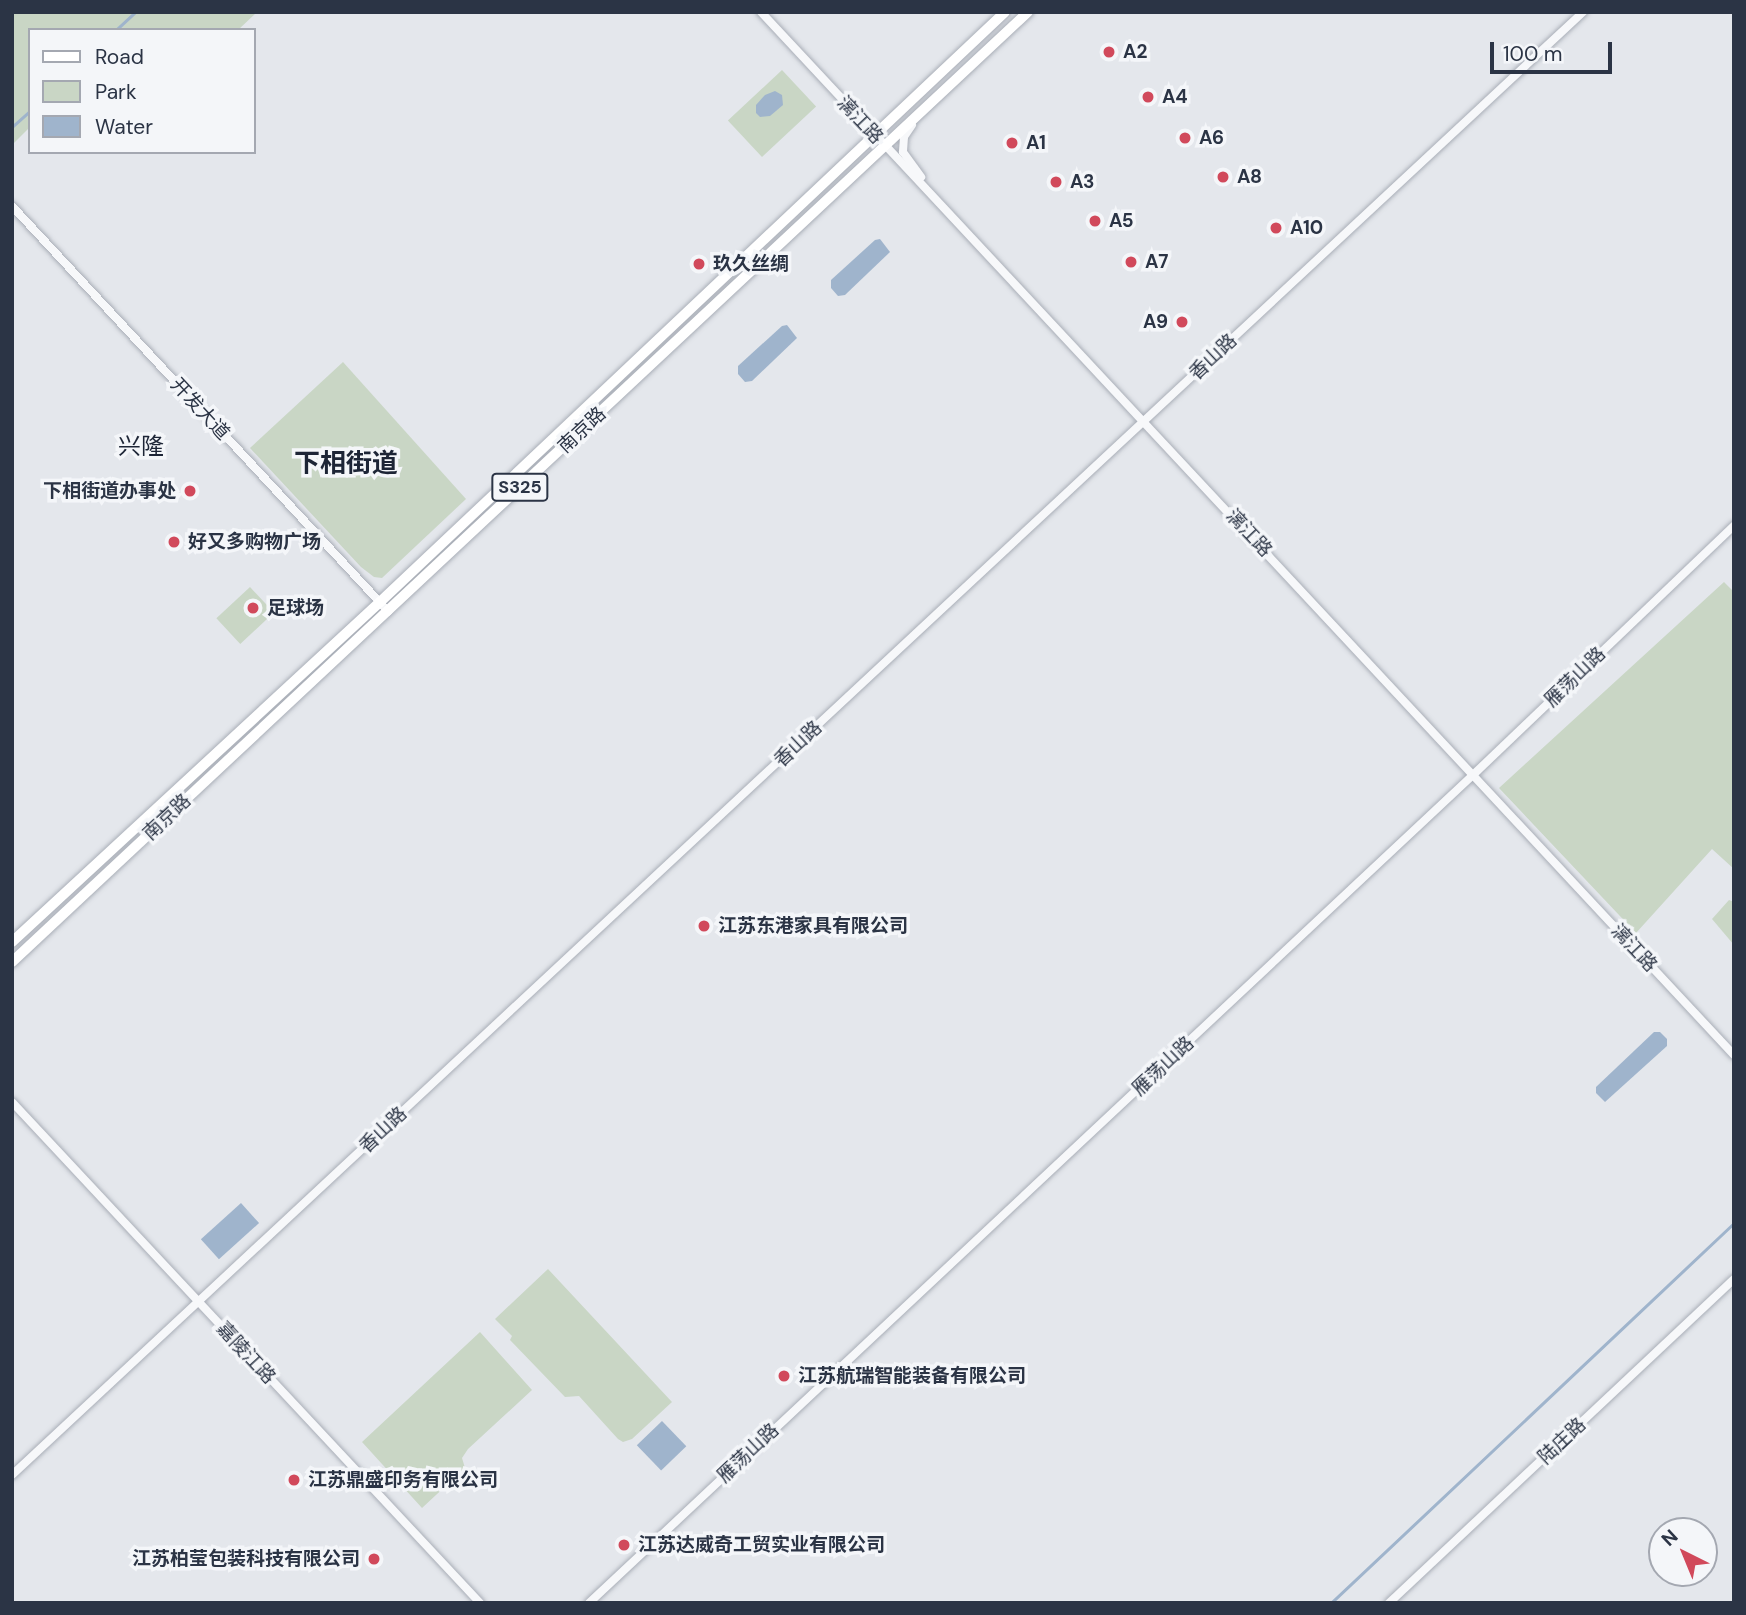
<!DOCTYPE html>
<meta charset="utf-8">
<style>
body{margin:0}
#map{position:relative;width:1746px;height:1615px;overflow:hidden;background:#e4e7ec;font-family:"DM Sans","Noto Sans SC",sans-serif}
div>[style]{position:absolute}
[style*='--x']{left:calc(var(--x)*1px);top:calc(var(--y)*1px);width:calc(var(--w)*1px);rotate:calc(var(--a)*1deg)}
.green>*{inset:0;background:#c9d6c5;transform-origin:0 0}
.water>*{inset:0;background:#9fb4cc;transform-origin:0 0}
.stream>*{height:2.5px;margin:-1.25px;padding:0 1.25px;transform-origin:1.25px;border-radius:1.25px;background:#9fb4cc}
.roads{filter:drop-shadow(0 0 2px #a9aeb7) drop-shadow(0 0 2px #a9aeb7)}
.minor>*{height:8px;margin:-4px;padding:0 4px;transform-origin:4px;border-radius:4px;background:#f7f8fa}
.major>*{height:10px;margin:-5px;padding:0 5px;transform-origin:5px;border-radius:5px;background:#fff}
.dots>*{width:19px;height:19px;translate:-50% -50%;box-sizing:border-box;border:4px solid #f4f6f9;border-radius:50%}
span{translate:-50% -50%;white-space:nowrap;text-align:center;line-height:1.15;-webkit-text-stroke:7px #f4f6f9;paint-order:stroke}
.shield-label span{padding:2px 5px;background:#f4f6f9;border:2px solid;border-radius:5px;-webkit-text-stroke-width:0}
.shield-label{font-size:18px;color:#2b3445;font-weight:700}
.poi-label{font-size:19px;color:#2b3445;font-weight:700}
.left{translate:0 -50%;text-align:left}
.right{translate:-100% -50%;text-align:right}
.street-label{font-size:19px;color:#2b3445}
.quarter-label{font-size:23px;color:#1d2536}
.district-label{font-size:26px;color:#1d2536;font-weight:700}
.frame{position:absolute;inset:0;border:14px solid #2b3445;pointer-events:none}
.legend{position:absolute;left:28px;top:28px;width:228px;height:126px;box-sizing:border-box;background:#f4f6f9;border:2px solid #a4a8b1;margin:0;padding:9px 12px;list-style:none;font-size:21px;color:#2b3445}
.legend li{display:flex;align-items:center;gap:14px;height:35px}
.legend b{width:35px;border:2px solid #a4a8b1}
.north{position:absolute;left:1648px;top:1517px;width:70px;height:70px;box-sizing:border-box;background:#f4f6f9;border:2px solid #a4a8b1;border-radius:50%;rotate:317deg;font-size:19px;font-weight:700;line-height:28px;text-align:center;color:#2b3445}
.north::after{content:'';display:block;margin:auto;width:24px;height:32px;background:#d1495b;clip-path:polygon(50% 0,100% 100%,50% 72%,0 100%)}
.scale{position:absolute;left:1490px;top:42px;width:122px;height:32px;box-sizing:border-box;border:4px solid #2b3445;border-top:0;padding-left:9px;font-size:21px;line-height:24px;white-space:nowrap;color:#2b3445;-webkit-text-stroke:5px #f4f6f9;paint-order:stroke}
</style>
<div id="map">
<div class="green">
<div style="clip-path:polygon(12px 12px,257px 12px,238px 30px,30px 30px,30px 127px,12px 145px)"></div>
<div style="left:782px;top:70px;width:50px;height:74px;rotate:47deg"></div>
<div style="clip-path:polygon(343px 362px,466px 499px,382px 578px,374px 577px,361px 567px,250px 448px)"></div>
<div style="clip-path:polygon(1724px 582px,1734px 592px,1734px 869px,1712px 849px,1636px 933px,1499px 788px)"></div>
<div style="left:250px;top:587px;width:35px;height:46px;rotate:47deg"></div>
<div style="clip-path:polygon(1729px 900px,1734px 902px,1734px 945px,1712px 919px)"></div>
<div style="clip-path:polygon(548px 1269px,672px 1402px,632px 1439px,623px 1442px,618px 1439px,579px 1396px,565px 1397px,510px 1340px,512px 1336px,495px 1319px)"></div>
<div style="clip-path:polygon(480px 1332px,532px 1390px,468px 1449px,462px 1458px,465px 1468px,422px 1508px,362px 1442px)"></div>
</div>
<div class="water">
<div style="clip-path:polygon(775px 91px,782px 95px,783px 105px,770px 116px,760px 117px,756px 113px,756px 105px,765px 95px)"></div>
<div style="clip-path:polygon(880px 239px,890px 252px,845px 295px,838px 296px,831px 288px,831px 280px,875px 240px)"></div>
<div style="clip-path:polygon(787px 325px,797px 338px,752px 381px,745px 382px,738px 374px,738px 366px,782px 326px)"></div>
<div style="clip-path:polygon(1654px 1032px,1660px 1032px,1667px 1039px,1667px 1046px,1605px 1102px,1596px 1093px,1596px 1087px)"></div>
<div style="left:241px;top:1203px;width:27px;height:54px;rotate:48deg"></div>
<div style="left:662px;top:1421px;width:35px;height:35px;rotate:46deg"></div>
</div>
<div class="stream">
<div style="--x:116;--y:30;--w:26;--a:-43"></div>
<div style="--x:12;--y:127;--w:24;--a:-42"></div>
<div style="--x:1331;--y:1603;--w:554;--a:-43.32"></div>
</div>
<div class="roads">
<div class="minor">
<div style="--x:761;--y:12;--w:1426;--a:46.99"></div>
<div style="--x:912;--y:125;--w:14;--a:124"></div>
<div style="--x:904;--y:137;--w:15;--a:94"></div>
<div style="--x:903;--y:152;--w:31;--a:54"></div>
<div style="--x:12;--y:206;--w:553;--a:47.13"></div>
<div style="--x:12;--y:1102;--w:686;--a:46.95"></div>
<div style="--x:12;--y:1475;--w:2147;--a:-42.96"></div>
<div style="--x:589;--y:1603;--w:1211;--a:-43.13"></div>
<div style="--x:1473;--y:775;--w:361;--a:-43.7"></div>
<div style="--x:1389;--y:1603;--w:473;--a:-43.2"></div>
</div>
<div class="major">
<div style="--x:12;--y:942;--w:501;--a:-42.74"></div>
<div style="--x:380;--y:602;--w:859;--a:-43.35"></div>
<div style="--x:12;--y:962;--w:1391;--a:-43.08"></div>
</div>
</div>
<div class="dots">
<div style="left:1109px;top:52px;background:#d1495b"></div>
<div style="left:1148px;top:97px;background:#d1495b"></div>
<div style="left:1185px;top:138px;background:#d1495b"></div>
<div style="left:1012px;top:143px;background:#d1495b"></div>
<div style="left:1223px;top:177px;background:#d1495b"></div>
<div style="left:1056px;top:182px;background:#d1495b"></div>
<div style="left:1095px;top:221px;background:#d1495b"></div>
<div style="left:1276px;top:228px;background:#d1495b"></div>
<div style="left:1131px;top:262px;background:#d1495b"></div>
<div style="left:699px;top:264px;background:#d1495b"></div>
<div style="left:1182px;top:322px;background:#d1495b"></div>
<div style="left:190px;top:491px;background:#d1495b"></div>
<div style="left:174px;top:542px;background:#d1495b"></div>
<div style="left:253px;top:608px;background:#d1495b"></div>
<div style="left:704px;top:926px;background:#d1495b"></div>
<div style="left:784px;top:1376px;background:#d1495b"></div>
<div style="left:294px;top:1480px;background:#d1495b"></div>
<div style="left:624px;top:1545px;background:#d1495b"></div>
<div style="left:374px;top:1559px;background:#d1495b"></div>
</div>
<div class="shield-label">
<span style="left:520px;top:487px">S325</span>
</div>
<div class="poi-label">
<span class="left" style="left:1123px;top:52px">A2</span>
<span class="left" style="left:1162px;top:97px">A4</span>
<span class="left" style="left:1199px;top:138px">A6</span>
<span class="left" style="left:1026px;top:143px">A1</span>
<span class="left" style="left:1237px;top:177px">A8</span>
<span class="left" style="left:1070px;top:182px">A3</span>
<span class="left" style="left:1109px;top:221px">A5</span>
<span class="left" style="left:1290px;top:228px">A10</span>
<span class="left" style="left:1145px;top:262px">A7</span>
<span class="left" style="left:713px;top:264px">玖久丝绸</span>
<span class="right" style="left:1168px;top:322px">A9</span>
<span class="right" style="left:176px;top:491px">下相街道办事处</span>
<span class="left" style="left:188px;top:542px">好又多购物广场</span>
<span class="left" style="left:267px;top:608px">足球场</span>
<span class="left" style="left:718px;top:926px">江苏东港家具有限公司</span>
<span class="left" style="left:798px;top:1376px">江苏航瑞智能装备有限公司</span>
<span class="left" style="left:308px;top:1480px">江苏鼎盛印务有限公司</span>
<span class="left" style="left:638px;top:1545px">江苏达威奇工贸实业有限公司</span>
<span class="right" style="left:360px;top:1559px">江苏柏莹包装科技有限公司</span>
</div>
<div class="street-label">
<span style="left:860px;top:120px;rotate:47deg">漓江路</span>
<span style="left:1213px;top:357px;rotate:-43deg">香山路</span>
<span style="left:200px;top:409px;rotate:47deg">开发大道</span>
<span style="left:582px;top:430px;rotate:-43deg">南京路</span>
<span style="left:1249px;top:533px;rotate:47deg">漓江路</span>
<span style="left:1575px;top:677px;rotate:-44deg">雁荡山路</span>
<span style="left:798px;top:744px;rotate:-43deg">香山路</span>
<span style="left:167px;top:817px;rotate:-43deg">南京路</span>
<span style="left:1634px;top:948px;rotate:47deg">漓江路</span>
<span style="left:1163px;top:1066px;rotate:-43deg">雁荡山路</span>
<span style="left:383px;top:1130px;rotate:-43deg">香山路</span>
<span style="left:246px;top:1353px;rotate:47deg">嘉陵江路</span>
<span style="left:1562px;top:1441px;rotate:-43deg">陆庄路</span>
<span style="left:748px;top:1453px;rotate:-43deg">雁荡山路</span>
</div>
<div class="quarter-label">
<span style="left:141px;top:446px">兴隆</span>
</div>
<div class="district-label">
<span style="left:346px;top:464px">下相街道</span>
</div>
<div class="frame"></div>
<ul class="legend">
<li><b style="height:9px;background:#fff"></b>Road</li>
<li><b style="height:19px;background:#c9d6c5"></b>Park</li>
<li><b style="height:19px;background:#9fb4cc"></b>Water</li>
</ul>
<div class="north">N</div>
<div class="scale">100 m</div>
</div>
